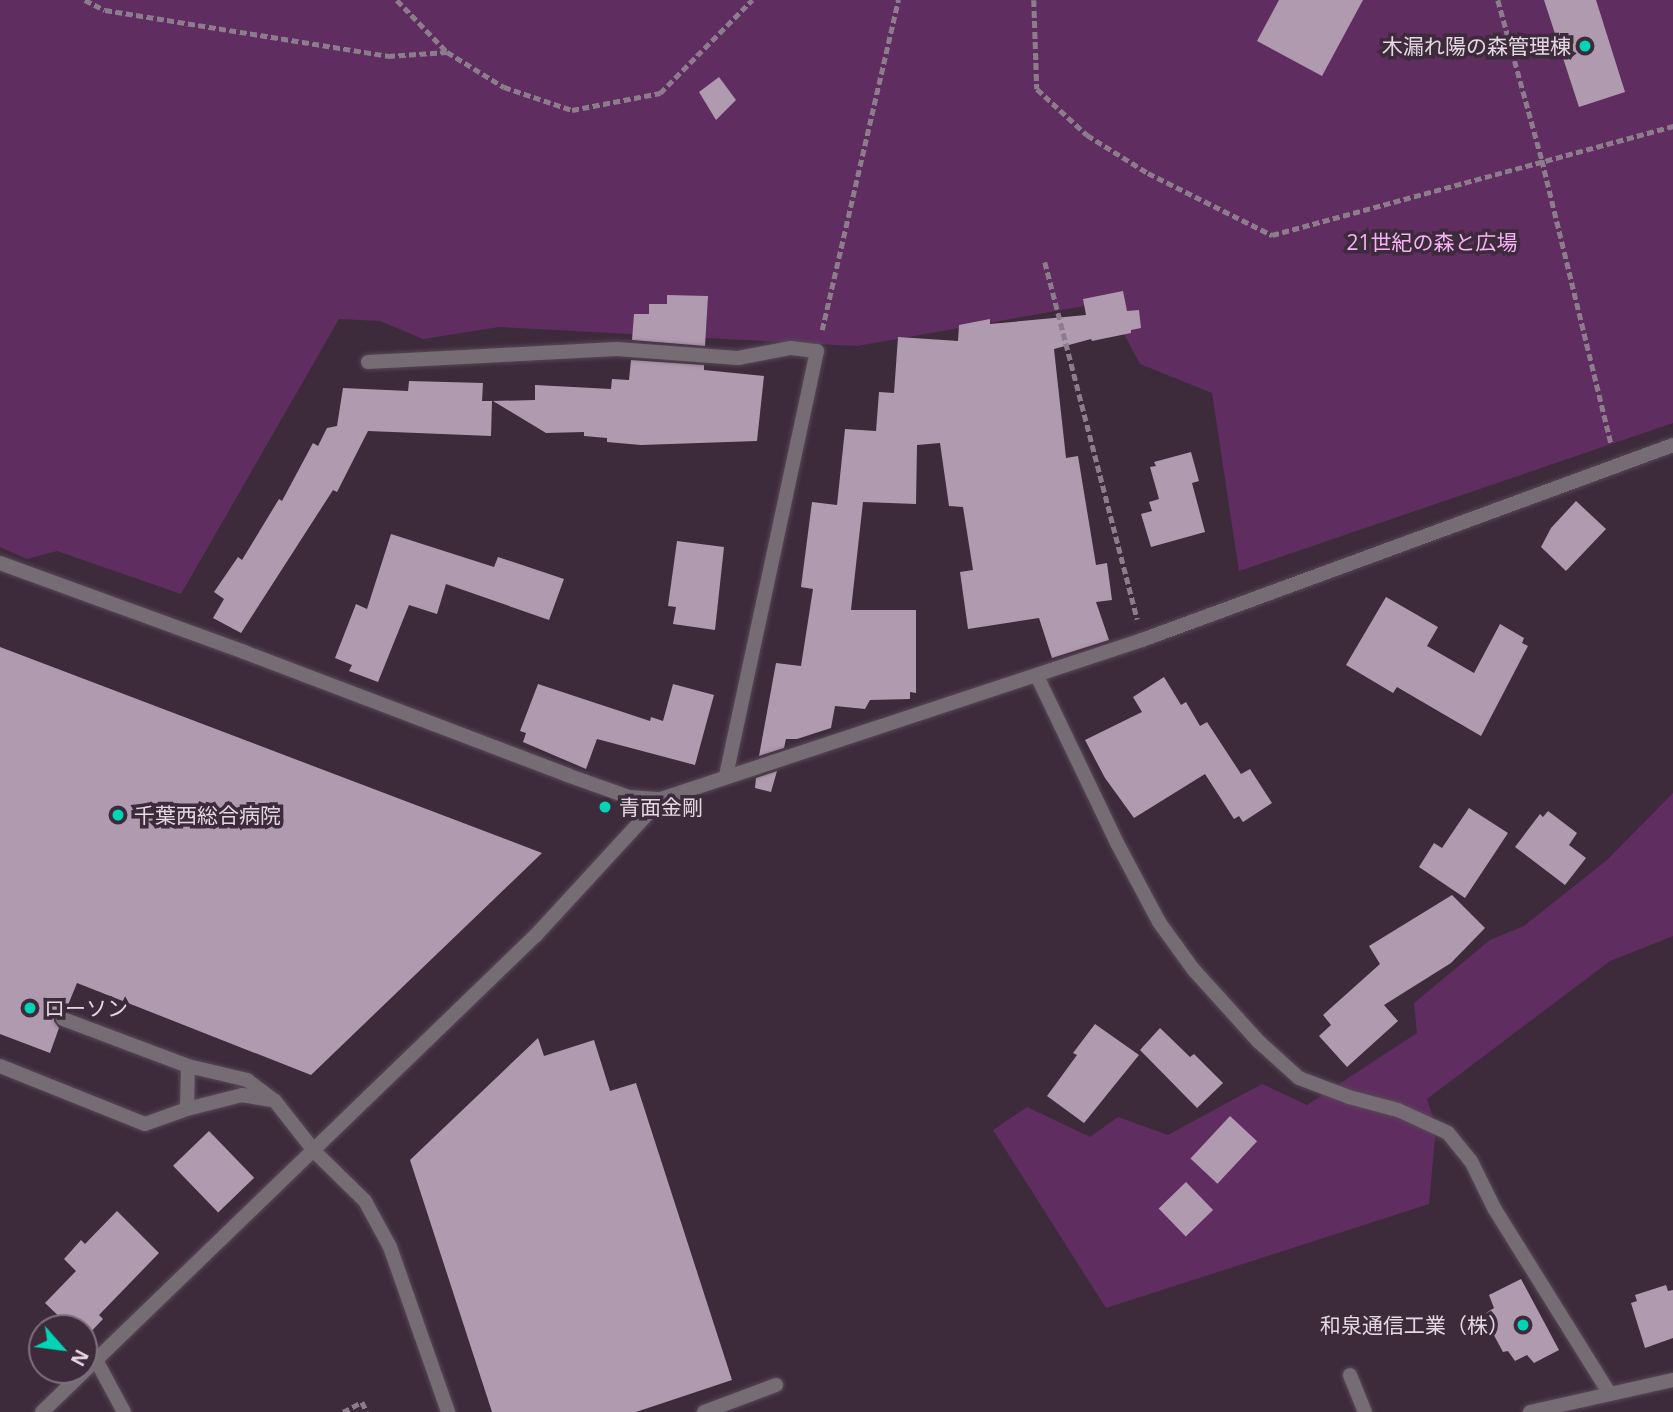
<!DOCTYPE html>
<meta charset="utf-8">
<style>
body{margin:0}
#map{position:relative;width:1673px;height:1412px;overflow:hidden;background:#3d2b3c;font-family:"Open Sans","Noto Sans JP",sans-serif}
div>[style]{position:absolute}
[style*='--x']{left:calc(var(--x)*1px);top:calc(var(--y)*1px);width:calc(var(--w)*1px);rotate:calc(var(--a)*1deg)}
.green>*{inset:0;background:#602d60}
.building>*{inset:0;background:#b09aaf;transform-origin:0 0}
.path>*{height:4.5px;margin-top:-2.25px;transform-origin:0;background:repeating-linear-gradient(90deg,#8d7d8c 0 7px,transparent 0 10.5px)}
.roads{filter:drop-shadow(0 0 2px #584757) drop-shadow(0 0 2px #584757)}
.service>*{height:14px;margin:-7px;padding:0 7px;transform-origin:7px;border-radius:7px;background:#756c74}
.minor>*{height:14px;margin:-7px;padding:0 7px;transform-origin:7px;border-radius:7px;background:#756c74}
.tertiary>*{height:14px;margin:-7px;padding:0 7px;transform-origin:7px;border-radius:7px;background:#756c74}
.dots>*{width:19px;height:19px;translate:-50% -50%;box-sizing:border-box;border:4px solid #3d2b3c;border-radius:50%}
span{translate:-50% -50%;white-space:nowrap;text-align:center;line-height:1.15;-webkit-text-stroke:7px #3d2b3c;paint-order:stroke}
.poi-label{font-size:21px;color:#e3d7e2}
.right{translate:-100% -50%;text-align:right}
.left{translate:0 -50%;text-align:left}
.park-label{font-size:21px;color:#f7b2f6}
.north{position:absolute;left:28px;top:1314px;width:70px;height:70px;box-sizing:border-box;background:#3d2b3c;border:2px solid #7f707e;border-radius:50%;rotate:118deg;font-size:19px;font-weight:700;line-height:28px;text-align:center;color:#e3d7e2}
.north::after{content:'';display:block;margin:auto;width:24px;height:32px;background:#02d5b6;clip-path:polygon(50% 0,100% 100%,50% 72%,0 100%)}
</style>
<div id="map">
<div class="green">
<div style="clip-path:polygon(0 0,1673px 0,1673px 423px,1239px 571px,1212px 393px,1140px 364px,1107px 302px,857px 346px,499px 327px,423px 339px,380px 321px,339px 319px,181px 594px,57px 551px,27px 559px,0 547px)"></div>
<div style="clip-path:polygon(1673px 793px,1673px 936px,1610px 961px,1427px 1099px,1436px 1127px,1429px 1204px,1106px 1308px,993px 1130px,1027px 1107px,1090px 1137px,1118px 1117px,1168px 1135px,1262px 1084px,1307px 1105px,1417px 1033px,1414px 1003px,1490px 940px,1524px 926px,1607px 860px)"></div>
</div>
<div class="building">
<div style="clip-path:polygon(1279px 0,1363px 0,1322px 76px,1257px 41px)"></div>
<div style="clip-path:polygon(1544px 0,1596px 0,1625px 92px,1579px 107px)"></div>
<div style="clip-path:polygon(719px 77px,736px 100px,716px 120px,699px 92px)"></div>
<div style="clip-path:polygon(1123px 291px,1127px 311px,1139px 310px,1141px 328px,1131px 330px,1131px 333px,1092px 341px,1091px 339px,1054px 349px,1066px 458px,1078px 456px,1096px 565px,1107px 563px,1112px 600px,1096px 602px,1109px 640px,1052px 658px,1039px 618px,968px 629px,960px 572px,973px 570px,963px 507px,949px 506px,940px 443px,917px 445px,916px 504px,863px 502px,851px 610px,916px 610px,916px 693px,910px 692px,910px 699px,870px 700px,865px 709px,835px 706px,831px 728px,797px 739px,786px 739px,784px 748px,759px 756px,776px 663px,801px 666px,813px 589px,801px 587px,812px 502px,837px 505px,845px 429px,876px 431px,879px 392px,894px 393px,898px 337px,958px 341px,959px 325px,990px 319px,990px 324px,1086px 315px,1083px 299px)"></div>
<div style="clip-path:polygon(667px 295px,708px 296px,705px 346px,632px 340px,634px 314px,649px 314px,649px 304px,667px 304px)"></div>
<div style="clip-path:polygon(631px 360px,704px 365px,704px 370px,764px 376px,757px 441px,641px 445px,607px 442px,607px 438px,584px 436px,584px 432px,546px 433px,493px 401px,535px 400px,535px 385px,611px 389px,612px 379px,629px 380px)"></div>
<div style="clip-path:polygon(409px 381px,483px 383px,482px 401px,492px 401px,491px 436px,368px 431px,337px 492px,333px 490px,241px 633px,213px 618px,224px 599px,214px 592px,238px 557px,242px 560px,279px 499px,282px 501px,313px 443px,318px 446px,327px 428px,337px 426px,343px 388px,408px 391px)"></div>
<div style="clip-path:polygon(1191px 452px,1199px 481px,1192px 483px,1205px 532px,1151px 547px,1141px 514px,1152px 511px,1149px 502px,1159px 499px,1150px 467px,1156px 466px,1154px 462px)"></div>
<div style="clip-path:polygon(1576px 501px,1606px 529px,1566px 571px,1541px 547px,1551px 528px)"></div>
<div style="clip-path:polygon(391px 534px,494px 567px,498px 557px,564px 579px,549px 620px,446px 584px,437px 614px,409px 605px,378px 682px,349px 671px,352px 665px,335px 658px,356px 604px,367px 609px)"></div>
<div style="clip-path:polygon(677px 541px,724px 547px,715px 630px,673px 624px,676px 607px,668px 606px)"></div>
<div style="clip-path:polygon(1386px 597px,1438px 627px,1427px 646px,1474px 673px,1500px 624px,1524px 638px,1522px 643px,1528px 646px,1481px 736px,1397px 687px,1393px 693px,1346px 665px)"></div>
<div style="clip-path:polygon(0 647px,542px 853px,311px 1075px,77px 983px,66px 1010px,54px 1015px,54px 1021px,59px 1028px,50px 1053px,0 1034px)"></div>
<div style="clip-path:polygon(1164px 677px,1181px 705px,1186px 702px,1200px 726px,1207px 722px,1241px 774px,1250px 769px,1272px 803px,1243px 822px,1239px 816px,1234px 819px,1205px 774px,1134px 818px,1105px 778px,1085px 740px,1142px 712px,1133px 697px)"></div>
<div style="clip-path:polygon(538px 684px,650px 721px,651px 717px,663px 721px,673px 684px,714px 695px,695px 765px,597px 739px,586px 769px,523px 742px,526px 733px,520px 731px)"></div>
<div style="clip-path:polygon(777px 771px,771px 792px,755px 788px,756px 778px)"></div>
<div style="clip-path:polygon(1469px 808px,1508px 833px,1465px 898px,1419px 867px,1434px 843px,1442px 848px)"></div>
<div style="clip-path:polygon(1548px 811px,1577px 833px,1569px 845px,1586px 858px,1565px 885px,1515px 847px,1540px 814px,1543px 817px)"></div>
<div style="clip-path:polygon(1452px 895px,1485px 928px,1451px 963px,1384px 1005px,1398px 1021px,1347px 1067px,1319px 1036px,1331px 1025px,1323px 1015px,1380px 964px,1369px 946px)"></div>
<div style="clip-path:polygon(1095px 1024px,1139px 1055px,1084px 1123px,1047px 1096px,1077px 1055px,1073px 1053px)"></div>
<div style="clip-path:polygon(1160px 1028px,1190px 1057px,1194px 1054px,1223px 1083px,1197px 1108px,1140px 1050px)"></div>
<div style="clip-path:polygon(538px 1038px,544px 1056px,594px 1040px,610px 1091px,636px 1083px,732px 1380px,636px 1412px,492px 1412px,410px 1160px)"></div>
<div style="left:1230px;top:1116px;width:37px;height:58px;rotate:43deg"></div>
<div style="left:209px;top:1131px;width:65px;height:50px;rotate:46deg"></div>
<div style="left:1186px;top:1182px;width:39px;height:38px;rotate:46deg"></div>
<div style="clip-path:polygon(117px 1211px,159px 1253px,99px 1315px,103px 1319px,84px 1339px,84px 1328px,71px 1328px,45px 1303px,76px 1271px,64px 1259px,81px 1240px,85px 1244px)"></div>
<div style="clip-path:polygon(1521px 1279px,1559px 1350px,1534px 1363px,1527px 1355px,1515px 1361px,1508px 1351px,1503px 1352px,1483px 1315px,1494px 1308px,1489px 1295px)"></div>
<div style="clip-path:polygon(1666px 1285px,1668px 1291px,1673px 1290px,1673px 1338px,1645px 1348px,1631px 1303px,1637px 1301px,1635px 1295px)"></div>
</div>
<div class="path">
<div style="--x:85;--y:0;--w:22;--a:27"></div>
<div style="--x:105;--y:10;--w:287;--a:9.2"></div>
<div style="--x:388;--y:56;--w:59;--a:-3.9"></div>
<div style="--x:447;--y:52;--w:67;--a:31.6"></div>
<div style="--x:504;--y:87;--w:72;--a:18.7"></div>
<div style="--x:572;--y:110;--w:90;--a:-10.9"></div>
<div style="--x:660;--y:93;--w:131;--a:-45.3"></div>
<div style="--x:397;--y:0;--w:72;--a:46.1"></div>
<div style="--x:1034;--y:0;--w:89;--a:88.1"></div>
<div style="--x:1037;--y:89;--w:68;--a:42.6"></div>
<div style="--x:1087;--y:135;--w:72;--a:31.9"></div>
<div style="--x:1148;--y:173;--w:139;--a:26.6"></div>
<div style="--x:1272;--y:235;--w:416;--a:-15.2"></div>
<div style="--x:1498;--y:0;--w:166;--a:74.6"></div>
<div style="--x:1542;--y:160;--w:291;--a:76.3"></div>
<div style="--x:1045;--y:262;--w:369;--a:75.5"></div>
<div style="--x:822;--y:330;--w:339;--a:-77"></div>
<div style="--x:343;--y:1412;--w:21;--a:-28"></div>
<div style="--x:362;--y:1402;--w:11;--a:63"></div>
</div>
<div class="roads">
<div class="service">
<div style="--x:63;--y:1019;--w:134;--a:20.6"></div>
<div style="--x:188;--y:1066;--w:61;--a:13.3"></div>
<div style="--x:247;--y:1080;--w:35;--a:37"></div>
<div style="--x:275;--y:1101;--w:65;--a:51.9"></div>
<div style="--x:315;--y:1152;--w:70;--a:44.4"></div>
<div style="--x:365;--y:1201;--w:52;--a:61.5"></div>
<div style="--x:390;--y:1247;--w:175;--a:70.6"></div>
<div style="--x:0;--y:1066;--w:156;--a:21.8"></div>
<div style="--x:145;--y:1124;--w:45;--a:-19.7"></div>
<div style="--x:187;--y:1109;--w:57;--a:-14.3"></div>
<div style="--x:242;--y:1095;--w:27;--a:10"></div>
<div style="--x:187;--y:1109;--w:43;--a:-88.7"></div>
<div style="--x:1350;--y:1375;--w:40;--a:68"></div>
<div style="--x:704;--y:1412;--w:77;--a:-20.6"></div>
</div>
<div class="minor">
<div style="--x:368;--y:362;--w:249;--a:-3"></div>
<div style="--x:617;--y:349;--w:121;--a:4.3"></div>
<div style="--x:738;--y:358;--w:54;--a:-10.7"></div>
<div style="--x:791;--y:348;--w:26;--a:7"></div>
<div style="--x:817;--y:351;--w:436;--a:102.1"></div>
<div style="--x:0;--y:563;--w:260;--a:20"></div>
<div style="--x:244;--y:652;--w:346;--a:20.8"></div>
<div style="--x:567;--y:775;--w:66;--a:19.5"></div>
<div style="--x:629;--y:797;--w:32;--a:4"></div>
<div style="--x:661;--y:799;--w:507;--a:-18.29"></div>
<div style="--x:1142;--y:640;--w:566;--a:-20.16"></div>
<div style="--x:1037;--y:676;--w:185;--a:64.4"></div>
<div style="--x:1117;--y:843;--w:89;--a:62"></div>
<div style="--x:1159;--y:922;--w:58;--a:54.1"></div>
<div style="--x:1193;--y:969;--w:97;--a:47.9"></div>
<div style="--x:1258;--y:1041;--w:55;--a:42.1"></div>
<div style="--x:1299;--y:1078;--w:53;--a:20.8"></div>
<div style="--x:1349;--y:1097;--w:51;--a:14.9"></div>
<div style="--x:1398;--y:1110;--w:55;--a:24.7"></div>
<div style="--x:1448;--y:1133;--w:36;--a:51"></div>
<div style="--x:1471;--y:1161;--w:52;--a:63.9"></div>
<div style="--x:1494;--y:1208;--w:219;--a:58.1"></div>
<div style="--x:96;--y:1360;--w:59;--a:61.7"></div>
<div style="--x:42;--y:1412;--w:687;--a:-44"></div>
<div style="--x:536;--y:935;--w:185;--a:-47.4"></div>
</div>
<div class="tertiary">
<div style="--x:1530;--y:1412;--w:147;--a:-12.6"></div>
</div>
</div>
<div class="dots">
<div style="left:1585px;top:46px;background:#02d5b6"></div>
<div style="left:605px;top:807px;background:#02d5b6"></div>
<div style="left:118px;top:815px;background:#02d5b6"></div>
<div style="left:30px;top:1008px;background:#02d5b6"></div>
<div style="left:1523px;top:1325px;background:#02d5b6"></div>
</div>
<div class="poi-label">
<span class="right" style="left:1571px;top:46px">木漏れ陽の森管理棟</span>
<span class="left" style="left:619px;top:807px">青面金剛</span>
<span class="left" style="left:134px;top:815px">千葉西総合病院</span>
<span class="left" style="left:44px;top:1008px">ローソン</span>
<span class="right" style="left:1509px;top:1325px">和泉通信工業（株）</span>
</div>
<div class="park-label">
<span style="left:1432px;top:242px">21世紀の森と広場</span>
</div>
<div class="north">N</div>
</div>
